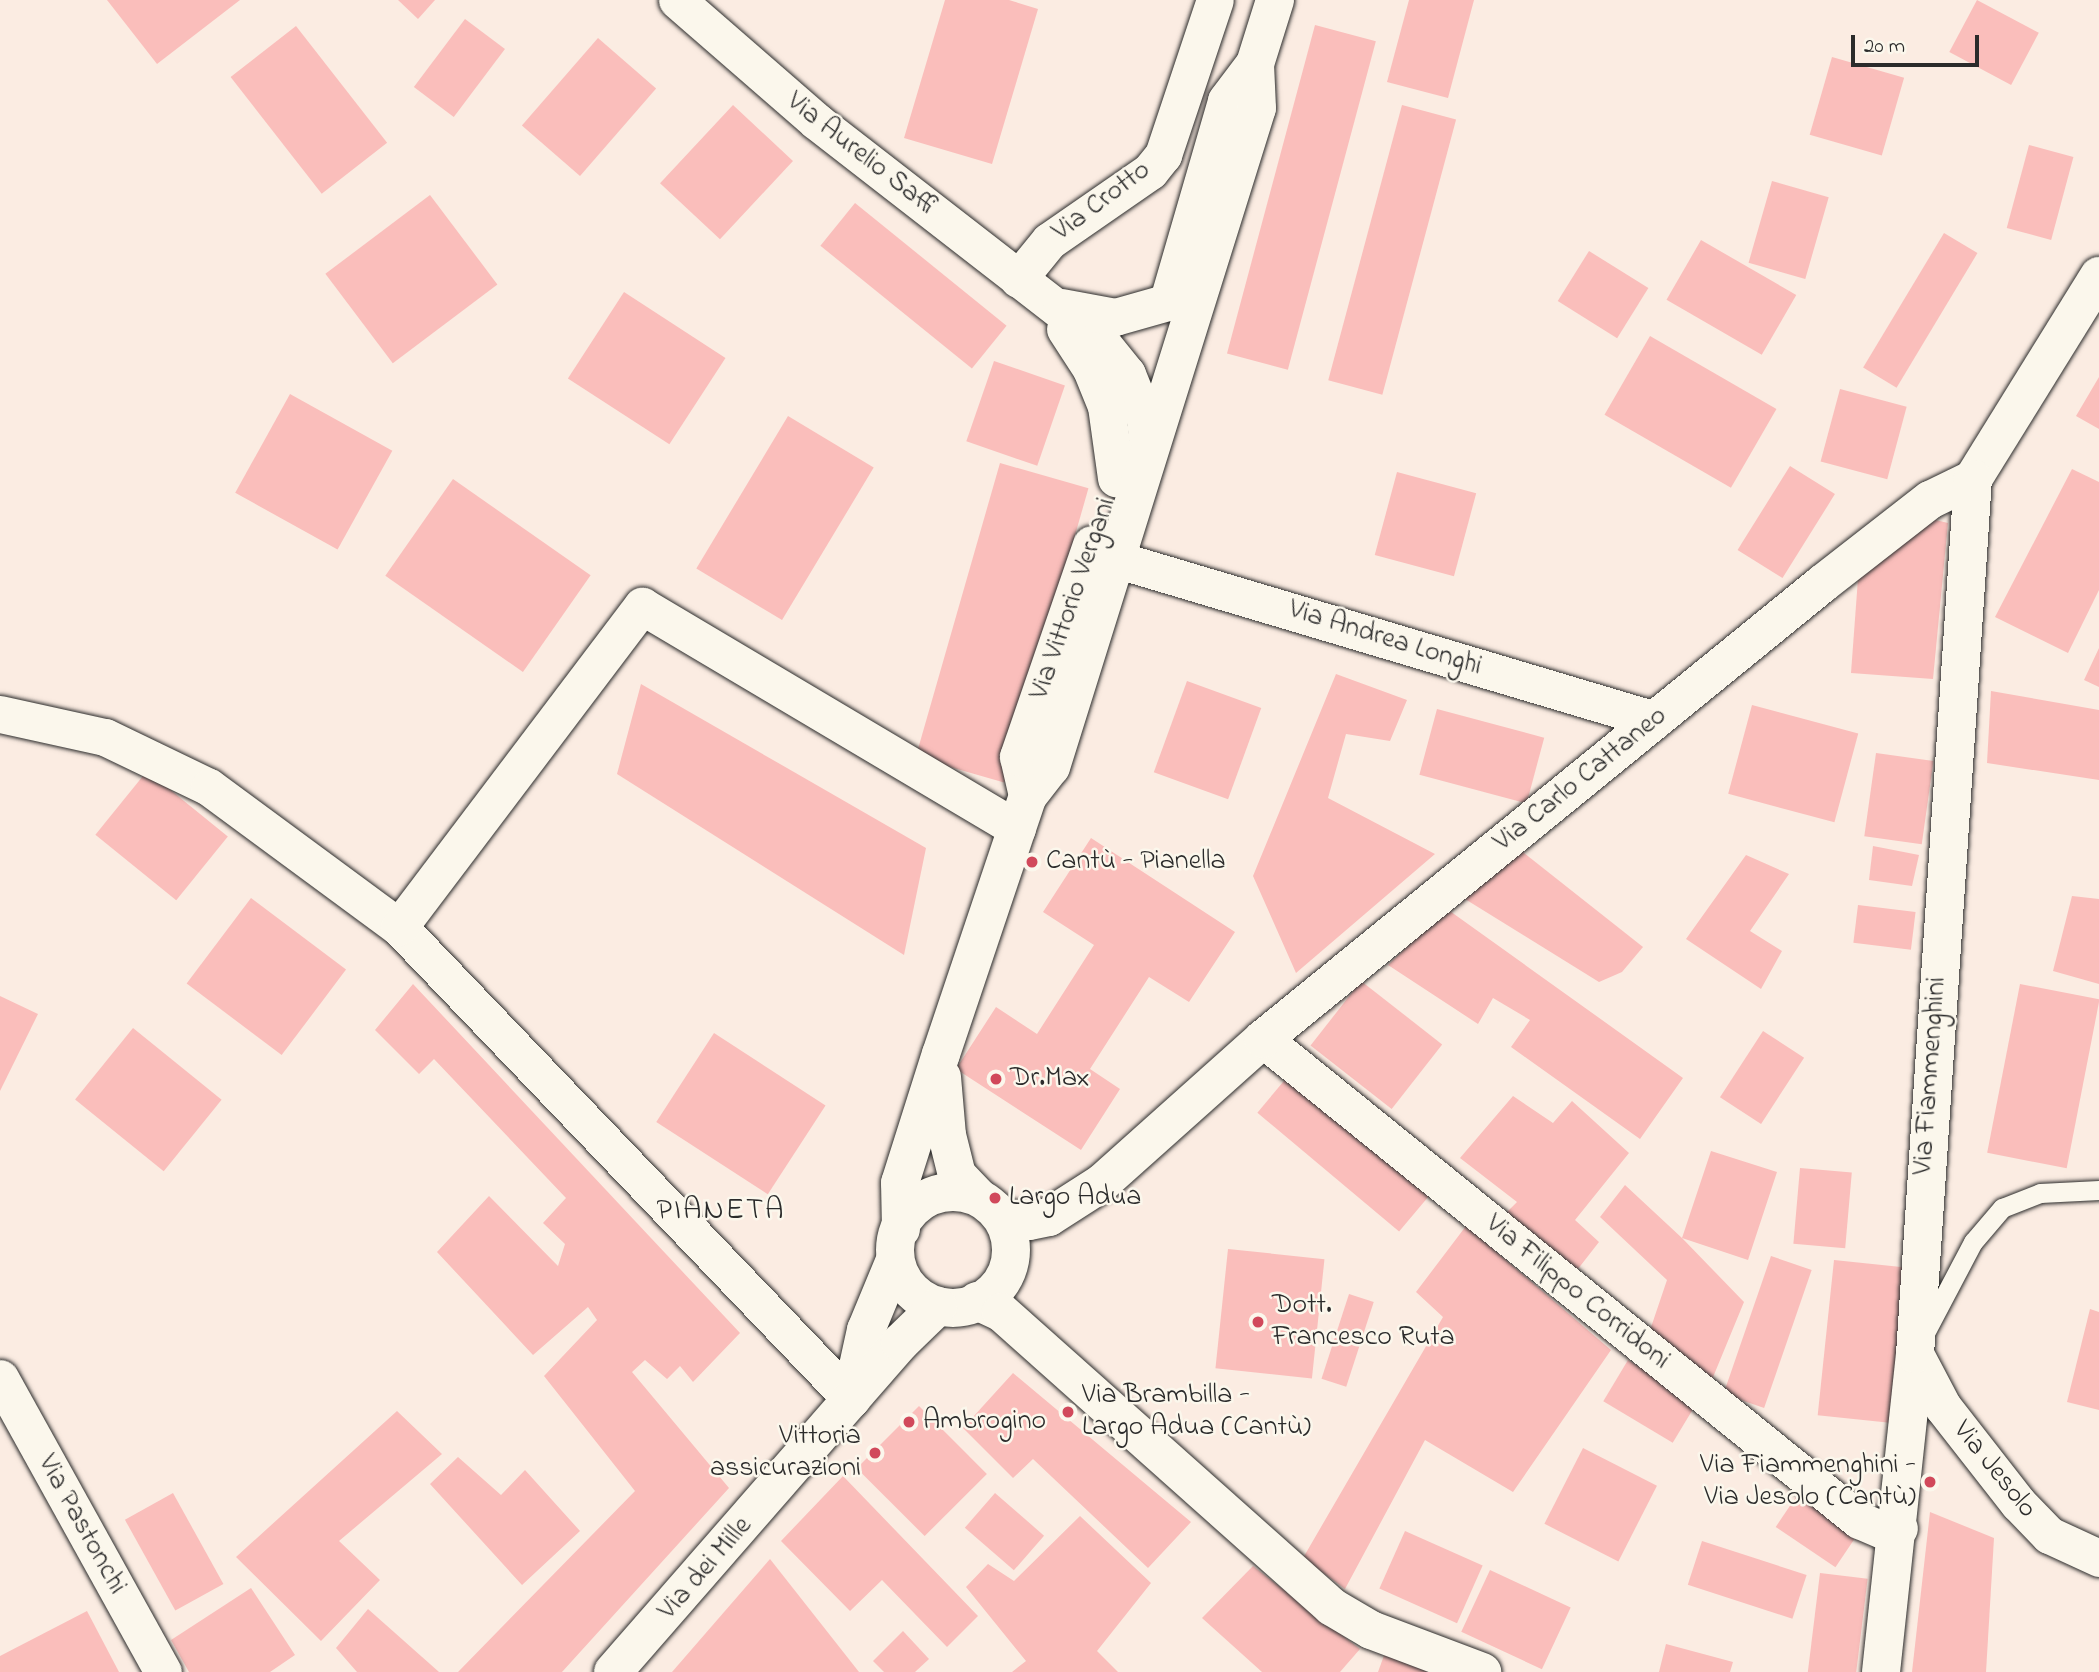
<!DOCTYPE html>
<meta charset="utf-8">
<style>
body{margin:0}
#map{position:relative;width:2099px;height:1672px;overflow:hidden;background:#fbece2;font-family:"Indie Flower",sans-serif}
div>[style]{position:absolute}
[style*='--x']{left:calc(var(--x)*1px);top:calc(var(--y)*1px);width:calc(var(--w)*1px);rotate:calc(var(--a)*1deg)}
.building>*{inset:0;background:#fabebb;transform-origin:0 0}
.roads{filter:drop-shadow(0 0 2px #2b2b2b) drop-shadow(0 0 2px #2b2b2b)}
.lane>*{height:19px;margin:-9.5px;padding:0 9.5px;transform-origin:9.5px;border-radius:9.5px;background:#fbf7ec}
.street>*{height:37px;margin:-18.5px;padding:0 18.5px;transform-origin:18.5px;border-radius:18.5px;background:#fbf7ec}
.secondary>*{height:38px;margin:-19px;padding:0 19px;transform-origin:19px;border-radius:19px;background:#fbf7ec}
.secondary>.ring{margin:-19px;padding:0;box-sizing:content-box;background:none;border:38px solid #fbf7ec;border-radius:50%}
.dots>*{width:19px;height:19px;translate:-50% -50%;box-sizing:border-box;border:4px solid #fbf7ec;border-radius:50%}
span{translate:-50% -50%;white-space:nowrap;text-align:center;line-height:1.15;-webkit-text-stroke:5px #fbf7ec;paint-order:stroke}
.street-label{font-size:28px;color:#2b2b2b}
.poi-label{font-size:28px;color:#2b2b2b}
.left{translate:0 -50%;text-align:left}
.right{translate:-100% -50%;text-align:right}
.neighbourhood-label{font-size:30px;color:#2b2b2b;letter-spacing:2px}
.scale{position:absolute;left:1851px;top:35px;width:128px;height:32px;box-sizing:border-box;border:4px solid #2b2b2b;border-top:0;padding-left:9px;font-size:21px;line-height:24px;white-space:nowrap;color:#2b2b2b;-webkit-text-stroke:5px #fbf7ec;paint-order:stroke}
</style>
<div id="map">
<div class="building">
<div style="clip-path:polygon(107px 0,240px 0,157px 64px)"></div>
<div style="clip-path:polygon(398px 0,435px 0,418px 19px)"></div>
<div style="clip-path:polygon(945px 0,1009px 0,1038px 9px,992px 164px,904px 138px)"></div>
<div style="clip-path:polygon(1409px 0,1474px 0,1448px 98px,1387px 82px)"></div>
<div style="left:1977px;top:0;width:70px;height:59px;rotate:28deg"></div>
<div style="left:465px;top:19px;width:50px;height:85px;rotate:37deg"></div>
<div style="left:1315px;top:25px;width:63px;height:340px;rotate:15deg"></div>
<div style="left:296px;top:26px;width:148px;height:83px;rotate:52deg"></div>
<div style="left:598px;top:38px;width:77px;height:116px;rotate:41deg"></div>
<div style="left:1832px;top:57px;width:75px;height:81px;rotate:16deg"></div>
<div style="left:733px;top:105px;width:82px;height:107px;rotate:43deg"></div>
<div style="left:1402px;top:105px;width:56px;height:285px;rotate:15deg"></div>
<div style="left:2029px;top:145px;width:46px;height:86px;rotate:15deg"></div>
<div style="left:1772px;top:181px;width:59px;height:85px;rotate:16deg"></div>
<div style="left:430px;top:195px;width:112px;height:131px;rotate:53deg"></div>
<div style="left:855px;top:203px;width:195px;height:55px;rotate:39deg"></div>
<div style="left:1944px;top:233px;width:39px;height:157px;rotate:31deg"></div>
<div style="left:1701px;top:240px;width:110px;height:69px;rotate:30deg"></div>
<div style="left:1589px;top:251px;width:70px;height:59px;rotate:32deg"></div>
<div style="left:624px;top:292px;width:121px;height:103px;rotate:33deg"></div>
<div style="left:1650px;top:336px;width:146px;height:91px;rotate:30deg"></div>
<div style="left:994px;top:361px;width:75px;height:85px;rotate:19deg"></div>
<div style="clip-path:polygon(2099px 377px,2099px 429px,2076px 416px)"></div>
<div style="left:1840px;top:389px;width:69px;height:75px;rotate:15deg"></div>
<div style="left:290px;top:394px;width:117px;height:113px;rotate:29deg"></div>
<div style="left:788px;top:416px;width:100px;height:178px;rotate:31deg"></div>
<div style="left:1000px;top:463px;width:92px;height:306px;rotate:16deg"></div>
<div style="left:1790px;top:466px;width:53px;height:99px;rotate:32deg"></div>
<div style="clip-path:polygon(2072px 469px,2099px 482px,2099px 590px,2068px 653px,1995px 617px)"></div>
<div style="left:1397px;top:472px;width:82px;height:86px;rotate:15deg"></div>
<div style="left:453px;top:479px;width:168px;height:118px;rotate:35deg"></div>
<div style="clip-path:polygon(1923px 517px,1948px 523px,1933px 679px,1851px 673px,1859px 565px)"></div>
<div style="clip-path:polygon(2099px 648px,2099px 687px,2084px 680px)"></div>
<div style="clip-path:polygon(1336px 674px,1407px 700px,1390px 741px,1346px 734px,1328px 798px,1435px 854px,1296px 973px,1253px 876px)"></div>
<div style="left:1187px;top:681px;width:79px;height:97px;rotate:20deg"></div>
<div style="clip-path:polygon(641px 684px,926px 848px,904px 955px,617px 774px)"></div>
<div style="clip-path:polygon(1991px 691px,2099px 710px,2099px 780px,1987px 763px)"></div>
<div style="left:1752px;top:705px;width:110px;height:92px;rotate:15deg"></div>
<div style="left:1437px;top:709px;width:111px;height:68px;rotate:15deg"></div>
<div style="left:1876px;top:753px;width:58px;height:84px;rotate:8deg"></div>
<div style="left:147px;top:771px;width:104px;height:82px;rotate:39deg"></div>
<div style="clip-path:polygon(1091px 838px,1235px 932px,1189px 1002px,1149px 977px,1090px 1069px,1120px 1089px,1081px 1150px,956px 1069px,996px 1007px,1037px 1034px,1094px 945px,1043px 912px)"></div>
<div style="clip-path:polygon(1873px 846px,1919px 855px,1912px 886px,1869px 880px)"></div>
<div style="clip-path:polygon(1519px 849px,1643px 947px,1622px 972px,1599px 982px,1465px 899px)"></div>
<div style="clip-path:polygon(1746px 855px,1789px 874px,1750px 931px,1782px 951px,1761px 989px,1686px 939px)"></div>
<div style="clip-path:polygon(2072px 896px,2099px 899px,2099px 984px,2053px 971px)"></div>
<div style="left:251px;top:898px;width:119px;height:107px;rotate:37deg"></div>
<div style="left:1858px;top:905px;width:58px;height:38px;rotate:7deg"></div>
<div style="clip-path:polygon(1447px 909px,1683px 1078px,1640px 1139px,1511px 1047px,1530px 1020px,1493px 998px,1478px 1024px,1388px 965px)"></div>
<div style="left:1361px;top:981px;width:103px;height:82px;rotate:38deg"></div>
<div style="clip-path:polygon(413px 984px,740px 1333px,693px 1382px,680px 1366px,667px 1379px,645px 1360px,632px 1372px,729px 1488px,562px 1672px,458px 1672px,635px 1491px,544px 1376px,597px 1320px,588px 1307px,533px 1355px,437px 1252px,489px 1196px,558px 1266px,565px 1244px,543px 1223px,566px 1198px,434px 1059px,419px 1074px,375px 1030px)"></div>
<div style="left:2020px;top:984px;width:81px;height:172px;rotate:11deg"></div>
<div style="clip-path:polygon(0 996px,38px 1014px,0 1091px)"></div>
<div style="left:133px;top:1028px;width:114px;height:92px;rotate:39deg"></div>
<div style="left:1763px;top:1031px;width:49px;height:79px;rotate:33deg"></div>
<div style="left:714px;top:1033px;width:133px;height:106px;rotate:33deg"></div>
<div style="left:1294px;top:1069px;width:185px;height:57px;rotate:40deg"></div>
<div style="clip-path:polygon(1513px 1096px,1553px 1123px,1572px 1101px,1629px 1153px,1575px 1220px,1599px 1242px,1574px 1274px,1505px 1214px,1517px 1202px,1460px 1158px)"></div>
<div style="clip-path:polygon(1711px 1151px,1777px 1172px,1748px 1260px,1682px 1238px,1744px 1302px,1711px 1382px,1646px 1342px,1667px 1280px,1600px 1217px,1625px 1185px,1682px 1238px)"></div>
<div style="left:1800px;top:1168px;width:52px;height:76px;rotate:5deg"></div>
<div style="clip-path:polygon(1466px 1226px,1611px 1350px,1513px 1492px,1425px 1440px,1345px 1589px,1303px 1558px,1443px 1317px,1416px 1292px)"></div>
<div style="left:1228px;top:1249px;width:97px;height:120px;rotate:6deg"></div>
<div style="left:1771px;top:1256px;width:43px;height:146px;rotate:19deg"></div>
<div style="left:1834px;top:1260px;width:77px;height:156px;rotate:6deg"></div>
<div style="left:1349px;top:1294px;width:26px;height:89px;rotate:18deg"></div>
<div style="clip-path:polygon(2090px 1309px,2099px 1312px,2099px 1410px,2067px 1402px)"></div>
<div style="left:1628px;top:1360px;width:81px;height:48px;rotate:31deg"></div>
<div style="clip-path:polygon(1013px 1373px,1191px 1522px,1148px 1568px,1033px 1459px,1013px 1478px,963px 1428px)"></div>
<div style="left:919px;top:1406px;width:96px;height:88px;rotate:45deg"></div>
<div style="clip-path:polygon(397px 1411px,442px 1454px,339px 1541px,380px 1580px,321px 1641px,236px 1557px)"></div>
<div style="left:1583px;top:1448px;width:83px;height:85px;rotate:27deg"></div>
<div style="clip-path:polygon(458px 1457px,501px 1495px,525px 1470px,580px 1531px,522px 1585px,430px 1484px)"></div>
<div style="clip-path:polygon(843px 1476px,978px 1616px,947px 1647px,882px 1580px,850px 1611px,781px 1541px)"></div>
<div style="left:1802px;top:1488px;width:72px;height:47px;rotate:34deg"></div>
<div style="left:173px;top:1493px;width:104px;height:55px;rotate:61deg"></div>
<div style="left:995px;top:1493px;width:65px;height:46px;rotate:41deg"></div>
<div style="clip-path:polygon(1930px 1512px,1994px 1538px,1986px 1672px,1912px 1672px)"></div>
<div style="clip-path:polygon(1080px 1516px,1151px 1583px,1097px 1651px,1118px 1672px,1012px 1672px,1026px 1661px,966px 1587px,988px 1564px,1014px 1581px)"></div>
<div style="left:1405px;top:1531px;width:85px;height:63px;rotate:24deg"></div>
<div style="left:1702px;top:1541px;width:110px;height:46px;rotate:18deg"></div>
<div style="clip-path:polygon(770px 1559px,859px 1672px,672px 1672px)"></div>
<div style="clip-path:polygon(1253px 1566px,1360px 1649px,1340px 1672px,1262px 1672px,1202px 1618px)"></div>
<div style="left:1490px;top:1570px;width:89px;height:68px;rotate:25deg"></div>
<div style="left:1820px;top:1573px;width:48px;height:100px;rotate:7deg"></div>
<div style="clip-path:polygon(251px 1588px,295px 1655px,270px 1672px,189px 1672px,171px 1640px)"></div>
<div style="clip-path:polygon(368px 1609px,439px 1672px,357px 1672px,336px 1648px)"></div>
<div style="clip-path:polygon(87px 1611px,119px 1672px,0 1672px,0 1656px)"></div>
<div style="clip-path:polygon(903px 1631px,929px 1659px,915px 1672px,884px 1672px,873px 1661px)"></div>
<div style="clip-path:polygon(1666px 1644px,1733px 1662px,1730px 1672px,1659px 1672px)"></div>
<div style="clip-path:polygon(1386px 1650px,1444px 1672px,1378px 1672px)"></div>
</div>
<div class="roads">
<div class="lane">
<div style="--x:1926;--y:1331;--w:101;--a:-62.2"></div>
<div style="--x:1973;--y:1242;--w:45;--a:-49.5"></div>
<div style="--x:2002;--y:1208;--w:41;--a:-21.5"></div>
<div style="--x:2040;--y:1193;--w:59;--a:-2.9"></div>
</div>
<div class="street">
<div style="--x:677;--y:0;--w:184;--a:41"></div>
<div style="--x:816;--y:121;--w:361;--a:37.8"></div>
<div style="--x:1101;--y:342;--w:41;--a:50.9"></div>
<div style="--x:1127;--y:374;--w:48;--a:68.2"></div>
<div style="--x:1145;--y:419;--w:28;--a:84"></div>
<div style="--x:1018;--y:279;--w:49;--a:-50.8"></div>
<div style="--x:1049;--y:241;--w:123;--a:-34.7"></div>
<div style="--x:1150;--y:171;--w:21;--a:-51"></div>
<div style="--x:1163;--y:155;--w:163;--a:-71.5"></div>
<div style="--x:1061;--y:307;--w:55;--a:10.5"></div>
<div style="--x:1115;--y:317;--w:55;--a:-15.8"></div>
<div style="--x:1065;--y:329;--w:48;--a:57"></div>
<div style="--x:1091;--y:369;--w:40;--a:68"></div>
<div style="--x:1106;--y:406;--w:73;--a:82.1"></div>
<div style="--x:1115;--y:559;--w:563;--a:16.6"></div>
<div style="--x:0;--y:714;--w:107;--a:12.4"></div>
<div style="--x:105;--y:737;--w:115;--a:25.7"></div>
<div style="--x:209;--y:787;--w:236;--a:36.4"></div>
<div style="--x:399;--y:927;--w:654;--a:46.24"></div>
<div style="--x:399;--y:927;--w:403;--a:-52.9"></div>
<div style="--x:642;--y:606;--w:436;--a:30.7"></div>
<div style="--x:1263;--y:1039;--w:766;--a:38.91"></div>
<div style="--x:1859;--y:1520;--w:26;--a:23"></div>
<div style="--x:1883;--y:1530;--w:16;--a:-7"></div>
<div style="--x:1915;--y:1354;--w:60;--a:62.2"></div>
<div style="--x:1943;--y:1407;--w:122;--a:52"></div>
<div style="--x:2018;--y:1503;--w:45;--a:45.9"></div>
<div style="--x:2049;--y:1535;--w:55;--a:24.7"></div>
<div style="--x:0;--y:1378;--w:336;--a:61"></div>
</div>
<div class="secondary">
<div style="--x:1169;--y:301;--w:208;--a:-73.8"></div>
<div style="--x:1227;--y:101;--w:46;--a:-52.9"></div>
<div style="--x:1255;--y:64;--w:67;--a:-72.6"></div>
<div style="--x:1028;--y:796;--w:40;--a:-103"></div>
<div style="--x:1019;--y:757;--w:224;--a:-71"></div>
<div style="--x:942;--y:1077;--w:58;--a:85.1"></div>
<div style="--x:947;--y:1135;--w:41;--a:76"></div>
<div style="--x:957;--y:1175;--w:30;--a:46"></div>
<div class="ring" style="left:895px;top:1192px;width:78px;height:78px"></div>
<div style="--x:1004;--y:1218;--w:25;--a:7"></div>
<div style="--x:1029;--y:1221;--w:20;--a:-11"></div>
<div style="--x:1049;--y:1217;--w:63;--a:-32.7"></div>
<div style="--x:1102;--y:1183;--w:216;--a:-41.8"></div>
<div style="--x:1263;--y:1039;--w:721;--a:-39.14"></div>
<div style="--x:1822;--y:584;--w:137;--a:-37.9"></div>
<div style="--x:1930;--y:500;--w:48;--a:-26"></div>
<div style="--x:1973;--y:479;--w:239;--a:-58.2"></div>
<div style="--x:901;--y:1229;--w:46;--a:-91.2"></div>
<div style="--x:900;--y:1183;--w:135;--a:-72.4"></div>
<div style="--x:941;--y:1054;--w:272;--a:-71.4"></div>
<div style="--x:1028;--y:796;--w:37;--a:-52"></div>
<div style="--x:1051;--y:767;--w:690;--a:-72.64"></div>
<div style="--x:1257;--y:108;--w:44;--a:-92.6"></div>
<div style="--x:977;--y:1301;--w:26;--a:25"></div>
<div style="--x:1001;--y:1312;--w:443;--a:41.7"></div>
<div style="--x:1332;--y:1607;--w:45;--a:30.5"></div>
<div style="--x:1371;--y:1630;--w:119;--a:20.7"></div>
<div style="--x:851;--y:1398;--w:70;--a:-77.6"></div>
<div style="--x:866;--y:1330;--w:76;--a:-67.5"></div>
<div style="--x:613;--y:1672;--w:437;--a:-48.9"></div>
<div style="--x:900;--y:1343;--w:53;--a:-44.2"></div>
<div style="--x:1881;--y:1672;--w:320;--a:-83.9"></div>
<div style="--x:1915;--y:1354;--w:877;--a:-86.21"></div>
</div>
</div>
<div class="dots">
<div style="left:1032px;top:862px;background:#d1495b"></div>
<div style="left:996px;top:1079px;background:#d1495b"></div>
<div style="left:995px;top:1198px;background:#d1495b"></div>
<div style="left:1258px;top:1322px;background:#d1495b"></div>
<div style="left:1068px;top:1412px;background:#d1495b"></div>
<div style="left:909px;top:1422px;background:#d1495b"></div>
<div style="left:875px;top:1453px;background:#d1495b"></div>
<div style="left:1930px;top:1482px;background:#d1495b"></div>
</div>
<div class="street-label">
<span style="left:861px;top:155px;rotate:38deg">Via Aurelio Saffi</span>
<span style="left:1102px;top:202px;rotate:-37deg">Via Crotto</span>
<span style="left:1074px;top:599px;rotate:-71deg">Via Vittorio Vergani</span>
<span style="left:1385px;top:639px;rotate:17deg">Via Andrea Longhi</span>
<span style="left:1581px;top:780px;rotate:-39deg">Via Carlo Cattaneo</span>
<span style="left:1931px;top:1076px;rotate:-86deg">Via Fiammenghini</span>
<span style="left:1577px;top:1293px;rotate:39deg">Via Filippo Corridoni</span>
<span style="left:1994px;top:1470px;rotate:51deg">Via Jesolo</span>
<span style="left:81px;top:1525px;rotate:61deg">Via Pastonchi</span>
<span style="left:706px;top:1569px;rotate:-49deg">Via dei Mille</span>
</div>
<div class="poi-label">
<span class="left" style="left:1046px;top:862px">Cantù - Pianella</span>
<span class="left" style="left:1010px;top:1079px">Dr.Max</span>
<span class="left" style="left:1009px;top:1198px">Largo Adua</span>
<span class="left" style="left:1272px;top:1322px">Dott.<br>Francesco Ruta</span>
<span class="left" style="left:1082px;top:1412px">Via Brambilla -<br>Largo Adua (Cantù)</span>
<span class="left" style="left:923px;top:1422px">Ambrogino</span>
<span class="right" style="left:861px;top:1453px">Vittoria<br>assicurazioni</span>
<span class="right" style="left:1916px;top:1482px">Via Fiammenghini -<br>Via Jesolo (Cantù)</span>
</div>
<div class="neighbourhood-label">
<span style="left:721px;top:1211px">PIANETA</span>
</div>
<div class="scale">20 m</div>
</div>
